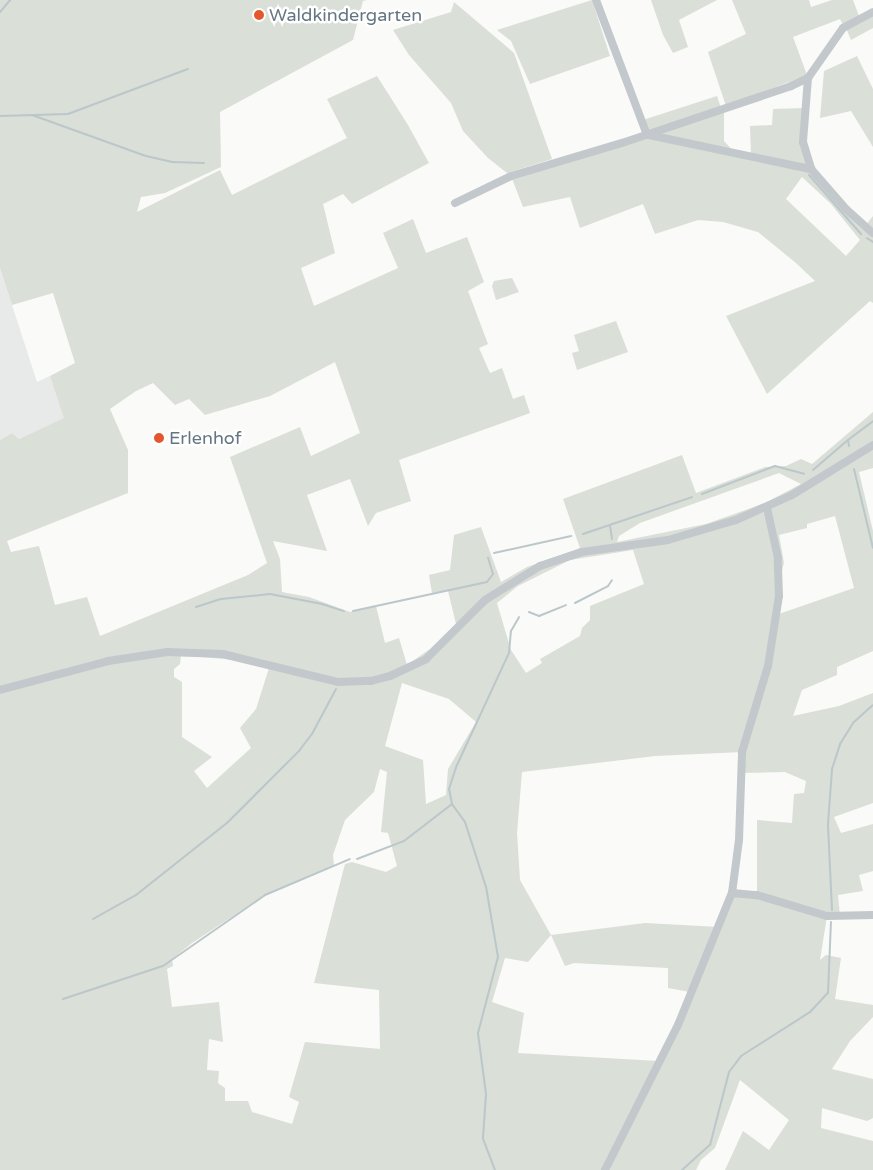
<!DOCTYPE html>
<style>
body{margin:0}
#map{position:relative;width:873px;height:1170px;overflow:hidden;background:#fafaf8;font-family:"Varela Round",sans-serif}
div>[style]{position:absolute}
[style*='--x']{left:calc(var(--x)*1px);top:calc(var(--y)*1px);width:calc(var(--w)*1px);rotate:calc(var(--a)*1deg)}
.built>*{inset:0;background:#e8e9e9}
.green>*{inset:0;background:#dadfd7;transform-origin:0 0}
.stream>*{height:2px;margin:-1px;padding:0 1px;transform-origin:1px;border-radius:1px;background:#bbc7cb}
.minor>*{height:8px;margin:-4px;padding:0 4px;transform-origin:4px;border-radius:4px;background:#c3c8cc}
.dots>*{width:14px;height:14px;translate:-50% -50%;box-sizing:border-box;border:2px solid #fff;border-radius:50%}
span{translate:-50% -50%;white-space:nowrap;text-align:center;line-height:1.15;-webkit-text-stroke:5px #fff;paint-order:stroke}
.poi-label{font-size:18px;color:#657683}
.left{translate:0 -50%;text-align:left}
</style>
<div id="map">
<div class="built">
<div style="clip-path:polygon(0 268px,37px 382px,50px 376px,65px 418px,19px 439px,12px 433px,0 440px)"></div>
</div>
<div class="green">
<div style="clip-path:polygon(evenodd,0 0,367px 0,363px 1px,353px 40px,220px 112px,221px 167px,165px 193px,141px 197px,137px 212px,220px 170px,232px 195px,347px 138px,327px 99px,377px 76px,408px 125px,429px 163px,352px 204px,343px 194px,323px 204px,335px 253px,301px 268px,314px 306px,398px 268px,383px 233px,413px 219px,426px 253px,467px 237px,484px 282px,468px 291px,488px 344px,479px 348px,490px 373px,502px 368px,513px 399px,524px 395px,530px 413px,399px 460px,411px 501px,376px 513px,368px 526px,350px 479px,307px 495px,327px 551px,273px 541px,280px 559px,282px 592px,309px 597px,350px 612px,376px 606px,385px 643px,399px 638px,407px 665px,430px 649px,456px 624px,448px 591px,432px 593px,429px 575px,450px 570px,454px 535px,481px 527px,501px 582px,527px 567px,580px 548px,563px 499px,682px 455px,696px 493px,765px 467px,786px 466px,801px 459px,812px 464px,873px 412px,873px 468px,859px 472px,873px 531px,873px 651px,837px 667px,837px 675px,802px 690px,793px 716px,839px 706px,873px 693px,873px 803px,834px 817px,841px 833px,873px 824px,873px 871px,859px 875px,863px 891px,838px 895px,840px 916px,827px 916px,820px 960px,826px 955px,841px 958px,835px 999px,873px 1005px,873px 1017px,850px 1041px,832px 1069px,873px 1079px,873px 1118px,867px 1121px,822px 1108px,821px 1128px,873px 1141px,873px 1170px,725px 1170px,743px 1131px,769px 1150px,789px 1120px,740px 1080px,715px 1148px,701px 1160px,696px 1170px,0 1170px,0 440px,12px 433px,19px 439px,64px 418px,50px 376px,75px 363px,53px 293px,12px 305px,0 268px,0 0,335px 362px,360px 433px,311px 456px,300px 427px,230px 457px,267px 563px,248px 575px,100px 636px,87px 597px,55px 605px,39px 546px,11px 552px,7px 541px,128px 493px,128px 450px,110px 409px,136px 391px,153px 383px,175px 405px,189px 399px,205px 415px,270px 396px,335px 362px,0 0,779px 473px,801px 484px,765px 503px,706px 524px,617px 542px,619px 536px,640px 523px,779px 473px,0 0,835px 516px,854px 588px,776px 615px,779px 581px,784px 563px,779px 535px,807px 528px,807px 524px,835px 516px,0 0,633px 550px,644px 584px,590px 606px,590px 620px,582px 628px,580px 636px,540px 659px,542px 663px,526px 673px,511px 650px,497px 603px,518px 586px,570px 560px,633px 550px,0 0,181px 655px,244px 661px,269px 668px,256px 709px,240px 728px,251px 748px,207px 788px,194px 771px,212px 757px,182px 737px,182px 682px,174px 677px,174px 669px,180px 664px,181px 655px,0 0,402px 683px,449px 699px,476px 722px,448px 769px,446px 795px,426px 804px,423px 760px,385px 746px,402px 683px,0 0,742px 752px,741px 773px,785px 772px,806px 781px,804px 793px,794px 794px,792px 823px,757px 820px,757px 895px,732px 893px,719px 927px,645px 923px,551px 935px,520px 880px,517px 833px,522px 772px,655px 756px,742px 752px,0 0,380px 769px,387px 772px,381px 832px,388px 833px,397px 866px,386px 872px,352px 862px,345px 864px,314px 983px,379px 990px,380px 1049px,305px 1042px,289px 1097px,299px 1102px,292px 1124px,252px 1112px,248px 1101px,225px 1101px,225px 1088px,218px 1083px,219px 1071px,207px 1070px,209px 1039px,223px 1042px,219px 1002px,172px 1007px,167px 969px,173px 966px,172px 959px,192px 943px,265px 895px,334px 866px,333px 855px,345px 820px,374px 792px,380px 769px,0 0,551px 935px,565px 966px,574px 963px,668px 968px,668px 988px,690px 992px,658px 1061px,518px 1053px,524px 1013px,492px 1002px,505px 958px,528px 962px,551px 935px)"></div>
<div style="clip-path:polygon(592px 0,610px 56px,530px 84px,511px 41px,497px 30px)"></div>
<div style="clip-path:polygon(651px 0,717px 0,679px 20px,688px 47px,673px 53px,663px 35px)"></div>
<div style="clip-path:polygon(732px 0,809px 0,811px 7px,832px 0,853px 0,859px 16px,843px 25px,840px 19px,793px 37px,807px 75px,726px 106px,708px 52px,746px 34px)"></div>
<div style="clip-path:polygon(454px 2px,514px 53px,552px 159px,507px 173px,488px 158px,463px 131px,451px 103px,409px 55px,393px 30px,451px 12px)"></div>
<div style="clip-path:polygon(873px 14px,873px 28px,851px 40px,846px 28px)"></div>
<div style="clip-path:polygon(857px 56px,873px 89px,873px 147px,851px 111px,820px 118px,824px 71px)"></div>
<div style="left:717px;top:96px;width:13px;height:77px;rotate:72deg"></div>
<div style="clip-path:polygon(evenodd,805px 108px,803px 125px,811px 169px,865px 226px,873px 216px,873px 303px,870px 301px,767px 394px,726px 316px,815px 281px,796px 263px,758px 232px,723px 222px,698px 220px,655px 234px,643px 204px,580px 228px,570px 197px,523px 207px,511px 176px,724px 110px,724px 141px,735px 153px,751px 156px,750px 126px,772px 125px,773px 109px,805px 108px,802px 177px,831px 204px,860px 240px,846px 256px,786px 199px,802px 177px)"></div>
<div style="clip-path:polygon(512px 278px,519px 292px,496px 300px,492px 286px,494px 281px)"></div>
<div style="clip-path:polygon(616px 321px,628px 352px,577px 370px,572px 353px,579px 351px,574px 335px)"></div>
</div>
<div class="stream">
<div style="--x:0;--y:12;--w:16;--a:-50"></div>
<div style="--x:32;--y:115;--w:121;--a:19.8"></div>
<div style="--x:146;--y:156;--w:28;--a:13"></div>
<div style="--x:173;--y:162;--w:31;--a:2"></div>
<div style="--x:0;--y:116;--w:68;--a:-1.7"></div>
<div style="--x:68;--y:114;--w:128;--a:-20.6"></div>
<div style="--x:809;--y:175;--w:79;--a:48.6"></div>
<div style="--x:867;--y:238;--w:7;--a:34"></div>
<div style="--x:849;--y:446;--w:6;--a:-99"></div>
<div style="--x:848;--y:440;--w:31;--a:-37"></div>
<div style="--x:854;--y:469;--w:81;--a:76.5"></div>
<div style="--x:813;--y:470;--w:46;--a:-40.6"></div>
<div style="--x:702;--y:494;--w:78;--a:-21"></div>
<div style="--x:775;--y:466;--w:30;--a:15"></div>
<div style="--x:610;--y:526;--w:13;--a:81"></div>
<div style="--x:583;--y:534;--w:115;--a:-18.7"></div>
<div style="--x:494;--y:553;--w:79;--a:-12.4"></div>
<div style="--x:575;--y:603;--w:37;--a:-27"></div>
<div style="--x:608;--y:586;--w:7;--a:-56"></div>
<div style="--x:196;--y:607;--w:26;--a:-18"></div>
<div style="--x:221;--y:599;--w:49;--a:-5.8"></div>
<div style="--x:270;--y:594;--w:53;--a:10.9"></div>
<div style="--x:322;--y:604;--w:23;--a:18"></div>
<div style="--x:353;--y:611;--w:137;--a:-12.2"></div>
<div style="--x:487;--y:582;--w:10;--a:-53"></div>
<div style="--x:493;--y:574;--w:17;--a:-107"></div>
<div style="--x:529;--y:612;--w:11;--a:22"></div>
<div style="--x:539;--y:616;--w:29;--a:-22"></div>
<div style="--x:357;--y:859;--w:50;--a:-21"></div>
<div style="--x:404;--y:841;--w:61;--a:-37.6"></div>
<div style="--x:832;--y:910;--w:86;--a:-92.7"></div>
<div style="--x:828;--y:824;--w:55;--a:-85.8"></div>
<div style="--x:832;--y:769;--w:26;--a:-72"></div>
<div style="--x:840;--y:744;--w:26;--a:-58"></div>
<div style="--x:854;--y:722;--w:25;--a:-42"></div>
<div style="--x:93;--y:919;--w:49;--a:-29.2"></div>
<div style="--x:136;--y:895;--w:116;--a:-38.4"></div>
<div style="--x:227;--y:823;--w:102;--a:-45"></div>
<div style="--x:299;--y:751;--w:21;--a:-53"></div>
<div style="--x:312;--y:734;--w:51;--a:-61.9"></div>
<div style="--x:63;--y:999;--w:105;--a:-18.3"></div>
<div style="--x:163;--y:966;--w:124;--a:-34.8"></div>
<div style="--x:265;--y:895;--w:92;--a:-23"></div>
<div style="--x:495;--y:1170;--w:34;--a:-111"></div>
<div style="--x:483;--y:1138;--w:44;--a:-86.1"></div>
<div style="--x:486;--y:1094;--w:62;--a:-97.5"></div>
<div style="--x:478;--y:1033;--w:79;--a:-75.3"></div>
<div style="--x:498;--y:957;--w:71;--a:-99.7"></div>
<div style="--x:486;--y:887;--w:68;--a:-107.9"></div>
<div style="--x:465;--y:822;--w:22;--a:-126"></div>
<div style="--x:452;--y:804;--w:15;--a:-101"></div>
<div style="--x:449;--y:789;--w:25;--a:-72"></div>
<div style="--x:457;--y:765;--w:123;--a:-65.1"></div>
<div style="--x:509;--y:653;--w:22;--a:-85"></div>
<div style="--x:511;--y:631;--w:16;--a:-60"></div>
<div style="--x:682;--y:1170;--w:38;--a:-42"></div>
<div style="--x:710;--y:1145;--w:75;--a:-75.4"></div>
<div style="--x:729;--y:1072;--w:20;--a:-53"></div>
<div style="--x:741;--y:1056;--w:82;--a:-32.5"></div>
<div style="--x:810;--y:1012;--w:26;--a:-47"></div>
<div style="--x:828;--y:993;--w:71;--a:-87.6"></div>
</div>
<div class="minor">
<div style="--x:596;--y:0;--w:144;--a:69.3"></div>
<div style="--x:808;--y:78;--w:64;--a:94.5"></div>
<div style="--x:803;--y:142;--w:28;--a:73"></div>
<div style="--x:649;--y:135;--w:166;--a:11.9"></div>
<div style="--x:811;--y:169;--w:53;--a:48.8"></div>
<div style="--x:846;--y:209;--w:36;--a:42"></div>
<div style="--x:455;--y:203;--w:62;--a:-25.7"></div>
<div style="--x:511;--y:176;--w:116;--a:-16.6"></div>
<div style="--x:622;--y:143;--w:178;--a:-18.6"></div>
<div style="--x:791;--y:86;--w:19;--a:-25"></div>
<div style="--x:808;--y:78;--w:61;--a:-55"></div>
<div style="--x:843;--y:28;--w:34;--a:-28"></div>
<div style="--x:0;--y:690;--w:112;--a:-15"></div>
<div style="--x:108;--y:661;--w:60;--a:-8.7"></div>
<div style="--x:167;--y:652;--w:56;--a:2"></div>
<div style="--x:223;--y:654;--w:118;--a:13.7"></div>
<div style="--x:338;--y:682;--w:33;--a:-2"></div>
<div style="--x:371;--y:681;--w:20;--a:-15"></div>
<div style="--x:390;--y:676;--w:40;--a:-25"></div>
<div style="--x:426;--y:659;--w:83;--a:-45"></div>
<div style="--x:485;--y:600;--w:65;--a:-31.7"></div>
<div style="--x:540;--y:566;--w:44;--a:-18.4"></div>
<div style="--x:582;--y:552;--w:87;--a:-7.9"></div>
<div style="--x:668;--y:540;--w:71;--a:-16.4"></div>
<div style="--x:736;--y:520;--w:61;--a:-24.1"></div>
<div style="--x:792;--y:495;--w:95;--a:-31.7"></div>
<div style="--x:732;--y:893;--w:25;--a:5"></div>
<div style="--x:757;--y:895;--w:73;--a:16.7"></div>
<div style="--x:827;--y:916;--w:46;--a:-1.2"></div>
<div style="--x:605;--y:1170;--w:162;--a:-63.3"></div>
<div style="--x:678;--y:1025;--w:143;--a:-67.8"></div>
<div style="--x:732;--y:893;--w:53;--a:-82.5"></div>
<div style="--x:739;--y:840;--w:88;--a:-88"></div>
<div style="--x:742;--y:752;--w:90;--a:-73.2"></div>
<div style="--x:768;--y:666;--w:71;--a:-81.1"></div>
<div style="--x:779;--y:596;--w:38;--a:-92"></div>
<div style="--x:778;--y:558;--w:51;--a:-102.4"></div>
</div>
<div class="dots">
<div style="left:259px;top:15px;background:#e4572e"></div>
<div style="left:159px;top:438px;background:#e4572e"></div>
</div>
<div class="poi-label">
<span class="left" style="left:269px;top:15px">Waldkindergarten</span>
<span class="left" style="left:169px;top:438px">Erlenhof</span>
</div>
</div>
